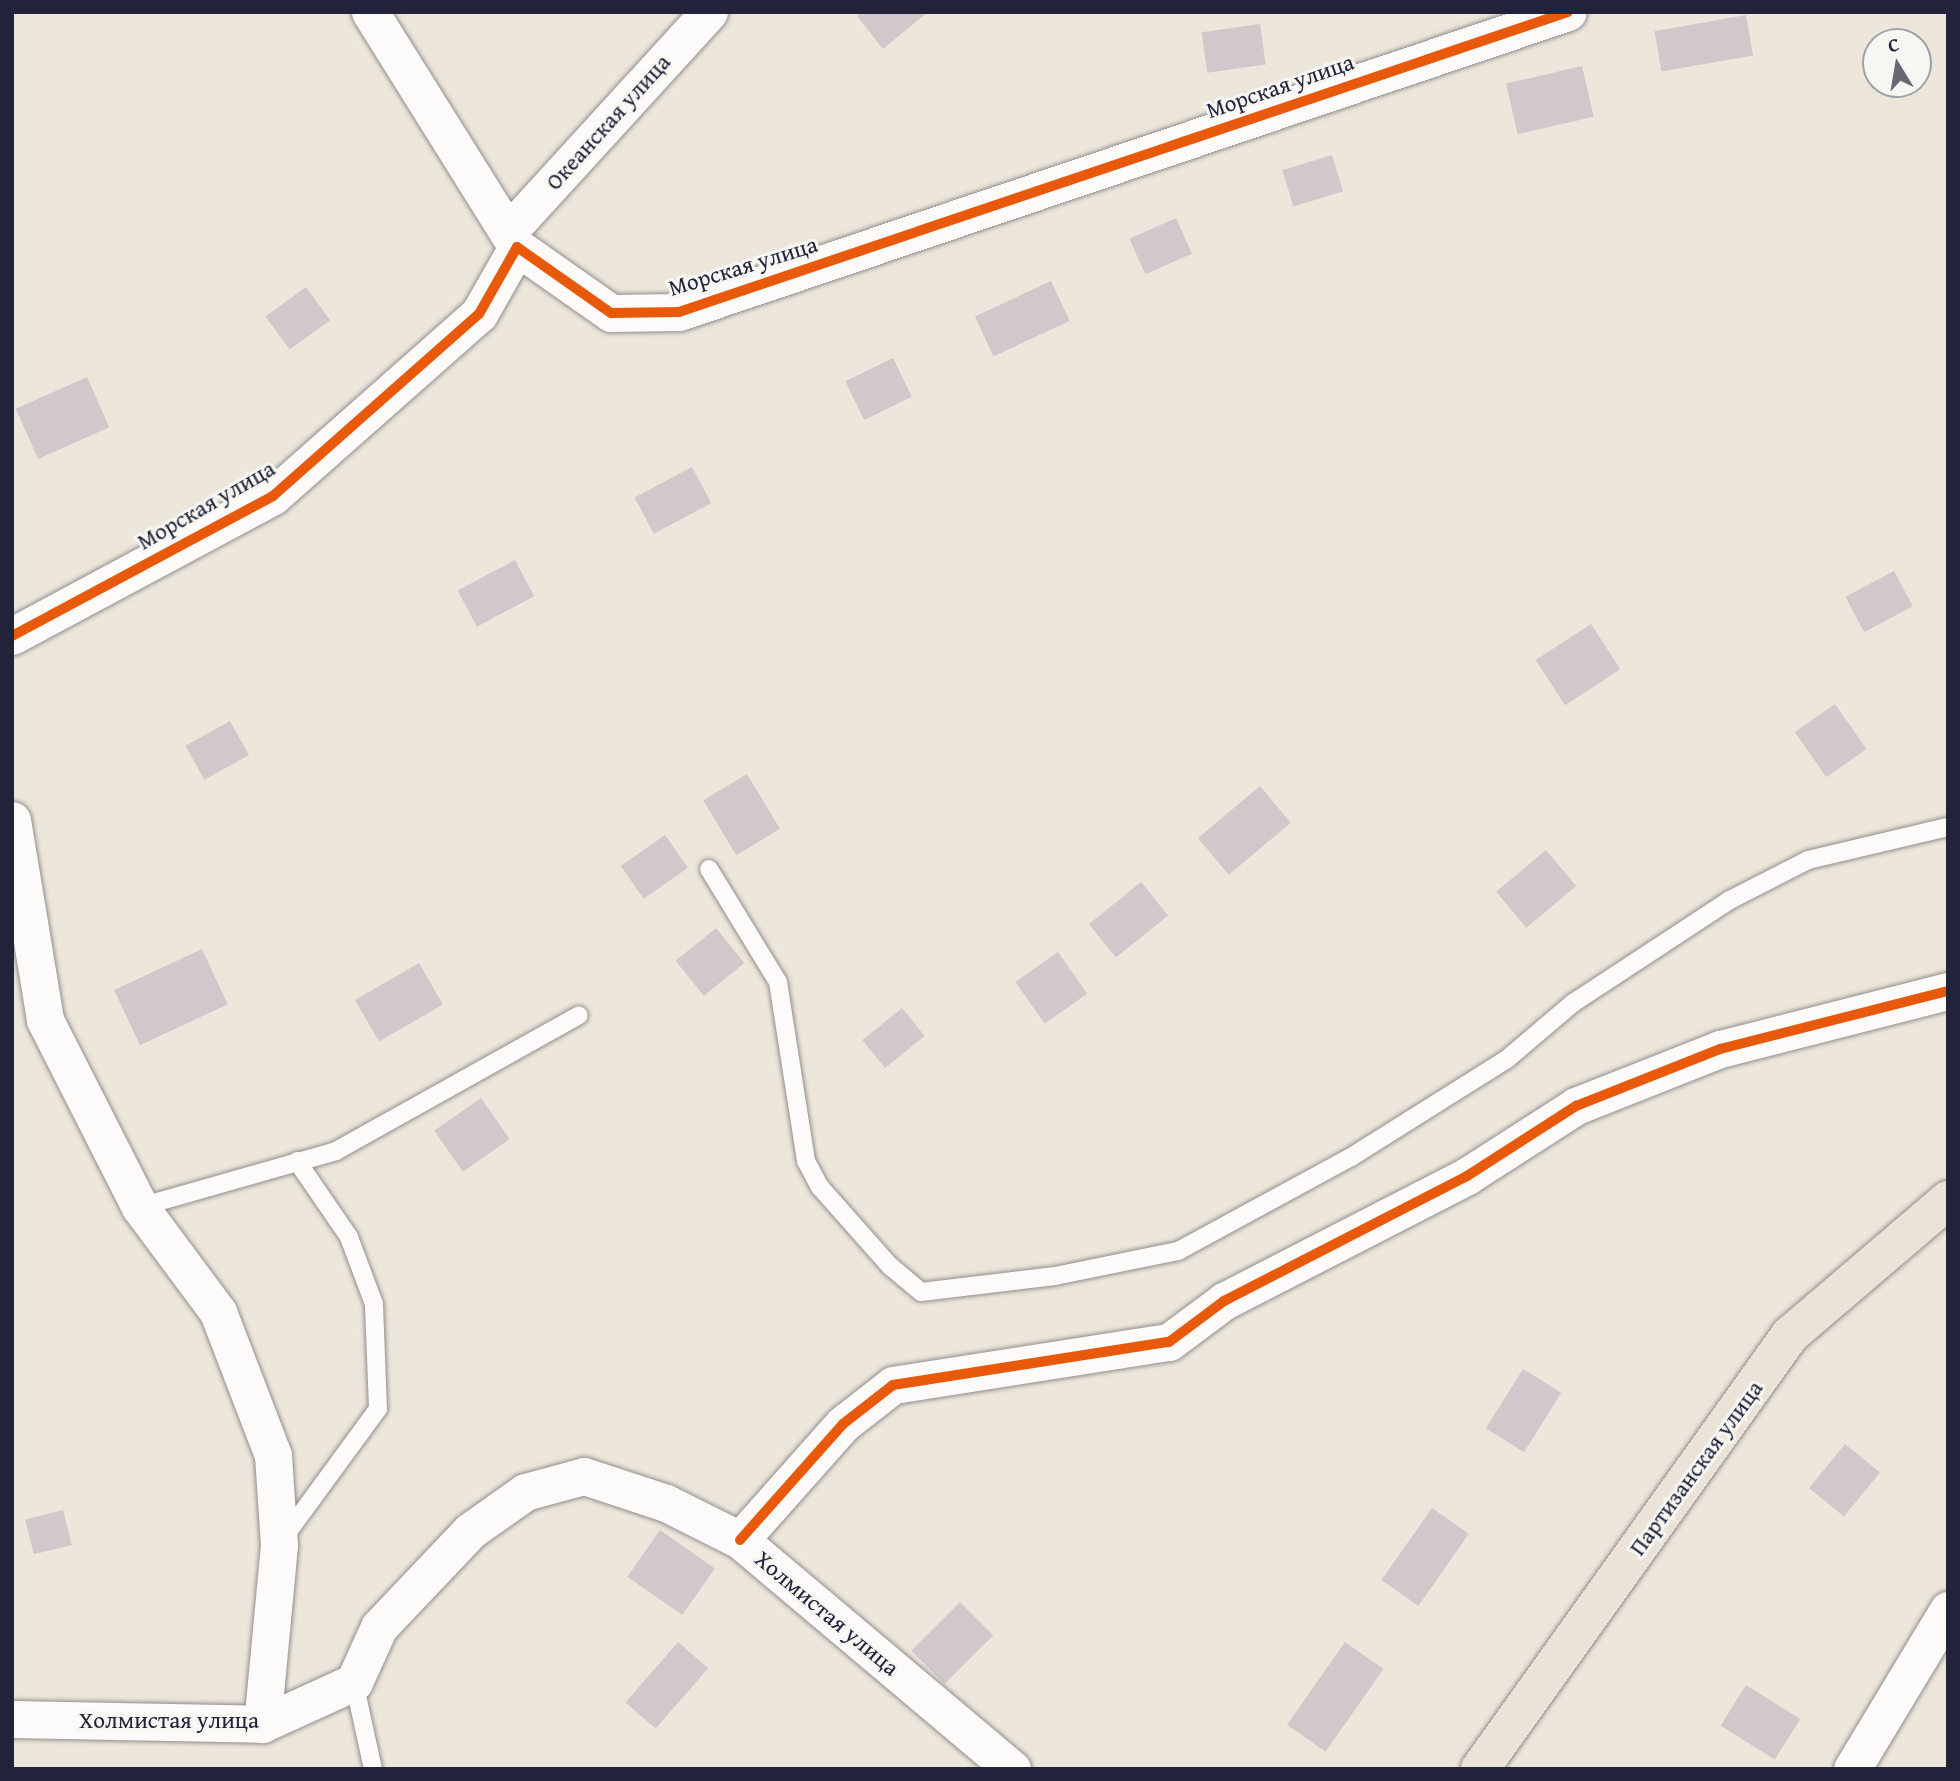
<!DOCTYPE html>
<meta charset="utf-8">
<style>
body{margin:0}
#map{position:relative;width:1960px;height:1781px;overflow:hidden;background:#ece6db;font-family:"Gentium Book Plus",serif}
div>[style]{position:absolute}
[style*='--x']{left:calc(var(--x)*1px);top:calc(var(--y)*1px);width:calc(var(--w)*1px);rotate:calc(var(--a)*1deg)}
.building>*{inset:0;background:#d2c8cc;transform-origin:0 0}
.roads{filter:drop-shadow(0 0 2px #918e8c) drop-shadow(0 0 2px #918e8c)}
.lane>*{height:18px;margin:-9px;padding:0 9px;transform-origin:9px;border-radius:9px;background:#fcfbfa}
.street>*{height:37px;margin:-18.5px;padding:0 18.5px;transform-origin:18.5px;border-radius:18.5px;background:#fcfbfa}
.primary>*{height:38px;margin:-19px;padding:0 19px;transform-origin:19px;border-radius:19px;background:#ebe3d8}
.cycleway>*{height:10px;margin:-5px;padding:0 5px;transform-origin:5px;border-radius:5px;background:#e8590c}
span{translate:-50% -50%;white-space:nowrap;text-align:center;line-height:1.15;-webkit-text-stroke:6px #f6f6f2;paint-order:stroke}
.street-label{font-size:23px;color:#22223b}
.frame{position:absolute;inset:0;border:14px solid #22223b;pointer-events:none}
.north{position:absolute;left:1862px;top:28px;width:70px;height:70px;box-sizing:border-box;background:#f6f6f2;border:2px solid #a1a1a9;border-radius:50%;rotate:349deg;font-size:19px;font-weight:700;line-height:28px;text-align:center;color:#22223b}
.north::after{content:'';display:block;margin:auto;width:24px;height:32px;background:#696773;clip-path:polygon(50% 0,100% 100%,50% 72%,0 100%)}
</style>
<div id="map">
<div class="building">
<div style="clip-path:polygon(861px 12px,928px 12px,883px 49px,857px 16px)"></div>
<div style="left:1746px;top:15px;width:41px;height:93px;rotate:80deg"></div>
<div style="left:1260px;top:24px;width:41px;height:59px;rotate:82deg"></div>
<div style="left:1582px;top:66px;width:52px;height:78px;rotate:77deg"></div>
<div style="left:1332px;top:155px;width:38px;height:52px;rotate:73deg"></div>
<div style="left:1176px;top:218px;width:39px;height:51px;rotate:66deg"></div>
<div style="left:1051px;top:281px;width:44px;height:84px;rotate:65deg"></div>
<div style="left:306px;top:287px;width:41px;height:50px;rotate:54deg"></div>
<div style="left:893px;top:358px;width:43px;height:53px;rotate:64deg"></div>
<div style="left:87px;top:377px;width:55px;height:78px;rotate:66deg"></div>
<div style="left:692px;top:467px;width:41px;height:65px;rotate:62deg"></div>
<div style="left:515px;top:560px;width:41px;height:65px;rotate:62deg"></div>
<div style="left:1894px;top:571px;width:40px;height:55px;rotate:62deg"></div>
<div style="left:1591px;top:624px;width:54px;height:66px;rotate:57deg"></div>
<div style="left:1835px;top:704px;width:55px;height:49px;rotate:55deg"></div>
<div style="left:230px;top:721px;width:39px;height:51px;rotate:61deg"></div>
<div style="left:747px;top:774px;width:64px;height:51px;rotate:59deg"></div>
<div style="left:1260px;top:786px;width:48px;height:81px;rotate:50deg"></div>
<div style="left:665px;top:835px;width:40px;height:54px;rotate:55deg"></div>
<div style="left:1546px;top:850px;width:47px;height:65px;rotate:50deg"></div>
<div style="left:1141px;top:882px;width:43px;height:67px;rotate:51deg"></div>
<div style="left:716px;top:928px;width:45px;height:52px;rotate:51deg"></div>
<div style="left:202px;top:949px;width:61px;height:97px;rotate:65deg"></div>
<div style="left:1058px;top:952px;width:51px;height:52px;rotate:55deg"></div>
<div style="left:419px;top:963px;width:48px;height:74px;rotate:60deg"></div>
<div style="left:902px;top:1008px;width:36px;height:51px;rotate:51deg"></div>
<div style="left:481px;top:1098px;width:50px;height:57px;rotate:55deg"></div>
<div style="left:1523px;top:1369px;width:45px;height:70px;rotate:32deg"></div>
<div style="left:1845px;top:1444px;width:45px;height:57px;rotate:39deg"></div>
<div style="left:1432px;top:1508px;width:45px;height:88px;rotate:35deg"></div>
<div style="left:63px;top:1510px;width:36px;height:39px;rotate:76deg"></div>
<div style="left:660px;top:1530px;width:67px;height:57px;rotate:35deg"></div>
<div style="left:960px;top:1602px;width:47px;height:69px;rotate:45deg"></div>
<div style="left:678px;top:1642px;width:40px;height:80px;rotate:41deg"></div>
<div style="left:1345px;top:1642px;width:47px;height:101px;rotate:35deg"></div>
<div style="left:1746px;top:1685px;width:64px;height:48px;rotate:32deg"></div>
</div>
<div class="roads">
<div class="lane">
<div style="--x:709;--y:869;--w:132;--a:58.6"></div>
<div style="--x:778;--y:982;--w:181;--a:81.1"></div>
<div style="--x:806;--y:1161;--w:30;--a:62"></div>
<div style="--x:820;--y:1187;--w:106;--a:48.5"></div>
<div style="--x:890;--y:1266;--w:40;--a:40"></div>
<div style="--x:921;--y:1292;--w:135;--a:-6.8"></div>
<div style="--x:1055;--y:1276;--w:126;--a:-11.5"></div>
<div style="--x:1178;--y:1251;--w:197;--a:-28.5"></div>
<div style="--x:1351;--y:1157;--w:184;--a:-32.1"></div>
<div style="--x:1507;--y:1059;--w:87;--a:-40.3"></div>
<div style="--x:1573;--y:1003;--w:186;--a:-33.3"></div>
<div style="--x:1728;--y:901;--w:90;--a:-27.1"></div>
<div style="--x:1808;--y:860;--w:144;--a:-13.3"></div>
<div style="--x:140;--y:1207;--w:204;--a:-15.9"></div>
<div style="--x:336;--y:1151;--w:278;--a:-29.2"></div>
<div style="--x:282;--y:1540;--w:162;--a:-53.8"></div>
<div style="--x:378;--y:1409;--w:105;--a:-92.2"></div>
<div style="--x:374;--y:1304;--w:72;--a:-110.5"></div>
<div style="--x:349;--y:1237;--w:92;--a:-124.4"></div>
<div style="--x:354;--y:1682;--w:89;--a:77.7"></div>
</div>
<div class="street">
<div style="--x:370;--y:12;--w:277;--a:58"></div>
<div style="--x:508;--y:232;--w:298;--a:-47.6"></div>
<div style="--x:12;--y:636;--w:296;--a:-28.2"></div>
<div style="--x:273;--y:496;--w:275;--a:-41.5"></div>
<div style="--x:479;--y:314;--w:77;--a:-60.4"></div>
<div style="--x:517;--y:247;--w:115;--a:35.1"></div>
<div style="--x:611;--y:313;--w:68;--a:-0.8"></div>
<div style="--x:679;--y:312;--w:938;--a:-18.65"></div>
<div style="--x:12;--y:820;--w:203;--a:80.6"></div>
<div style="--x:45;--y:1020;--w:210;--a:63.1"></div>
<div style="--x:140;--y:1207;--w:131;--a:53.4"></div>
<div style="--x:218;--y:1312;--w:153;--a:69"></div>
<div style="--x:273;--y:1455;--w:90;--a:86.2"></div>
<div style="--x:279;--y:1545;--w:180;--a:95.4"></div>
<div style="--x:740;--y:1540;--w:155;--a:-48.4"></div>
<div style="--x:843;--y:1424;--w:63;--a:-38"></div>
<div style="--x:893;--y:1385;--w:279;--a:-8.9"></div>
<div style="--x:1169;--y:1342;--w:69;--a:-36.7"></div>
<div style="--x:1224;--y:1301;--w:273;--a:-27.2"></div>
<div style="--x:1467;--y:1176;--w:130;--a:-32.7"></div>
<div style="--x:1576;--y:1106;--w:155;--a:-21.6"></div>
<div style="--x:1720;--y:1049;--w:235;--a:-14.3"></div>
<div style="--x:12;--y:1719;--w:250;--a:1.1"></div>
<div style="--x:262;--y:1724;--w:101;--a:-24.5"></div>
<div style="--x:354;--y:1682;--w:60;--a:-65.6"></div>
<div style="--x:379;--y:1627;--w:132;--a:-46.5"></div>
<div style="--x:470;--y:1531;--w:67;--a:-35.3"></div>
<div style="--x:525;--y:1492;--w:61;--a:-15.2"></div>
<div style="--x:584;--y:1476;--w:86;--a:18.2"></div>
<div style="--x:666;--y:1503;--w:83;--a:26.6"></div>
<div style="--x:740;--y:1540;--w:356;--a:40.1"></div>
<div style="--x:1852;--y:1769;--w:186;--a:-58.9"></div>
</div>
<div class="primary">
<div style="--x:1480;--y:1769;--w:533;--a:-54.46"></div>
<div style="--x:1790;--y:1335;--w:208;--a:-40.5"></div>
</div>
</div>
<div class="cycleway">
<div style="--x:12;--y:636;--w:296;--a:-28.2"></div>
<div style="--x:273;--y:496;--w:275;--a:-41.5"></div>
<div style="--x:479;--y:314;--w:77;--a:-60.4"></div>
<div style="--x:517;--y:247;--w:115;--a:35.1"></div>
<div style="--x:611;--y:313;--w:68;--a:-0.8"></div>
<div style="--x:679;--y:312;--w:938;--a:-18.65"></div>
<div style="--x:740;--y:1540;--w:155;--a:-48.4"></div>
<div style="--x:843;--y:1424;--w:63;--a:-38"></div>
<div style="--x:893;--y:1385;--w:279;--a:-8.9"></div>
<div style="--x:1169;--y:1342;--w:69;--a:-36.7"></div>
<div style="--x:1224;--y:1301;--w:273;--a:-27.2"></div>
<div style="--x:1467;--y:1176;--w:130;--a:-32.7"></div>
<div style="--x:1576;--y:1106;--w:155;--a:-21.6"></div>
<div style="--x:1720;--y:1049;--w:235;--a:-14.3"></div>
</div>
<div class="street-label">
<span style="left:1280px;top:86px;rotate:-19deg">Морская улица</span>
<span style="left:608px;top:122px;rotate:-48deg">Океанская улица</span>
<span style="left:743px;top:266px;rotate:-17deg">Морская улица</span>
<span style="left:206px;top:505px;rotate:-30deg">Морская улица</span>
<span style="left:1696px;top:1468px;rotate:-54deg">Партизанская улица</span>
<span style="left:827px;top:1613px;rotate:40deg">Холмистая улица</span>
<span style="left:169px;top:1720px">Холмистая улица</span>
</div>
<div class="frame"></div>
<div class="north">С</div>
</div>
